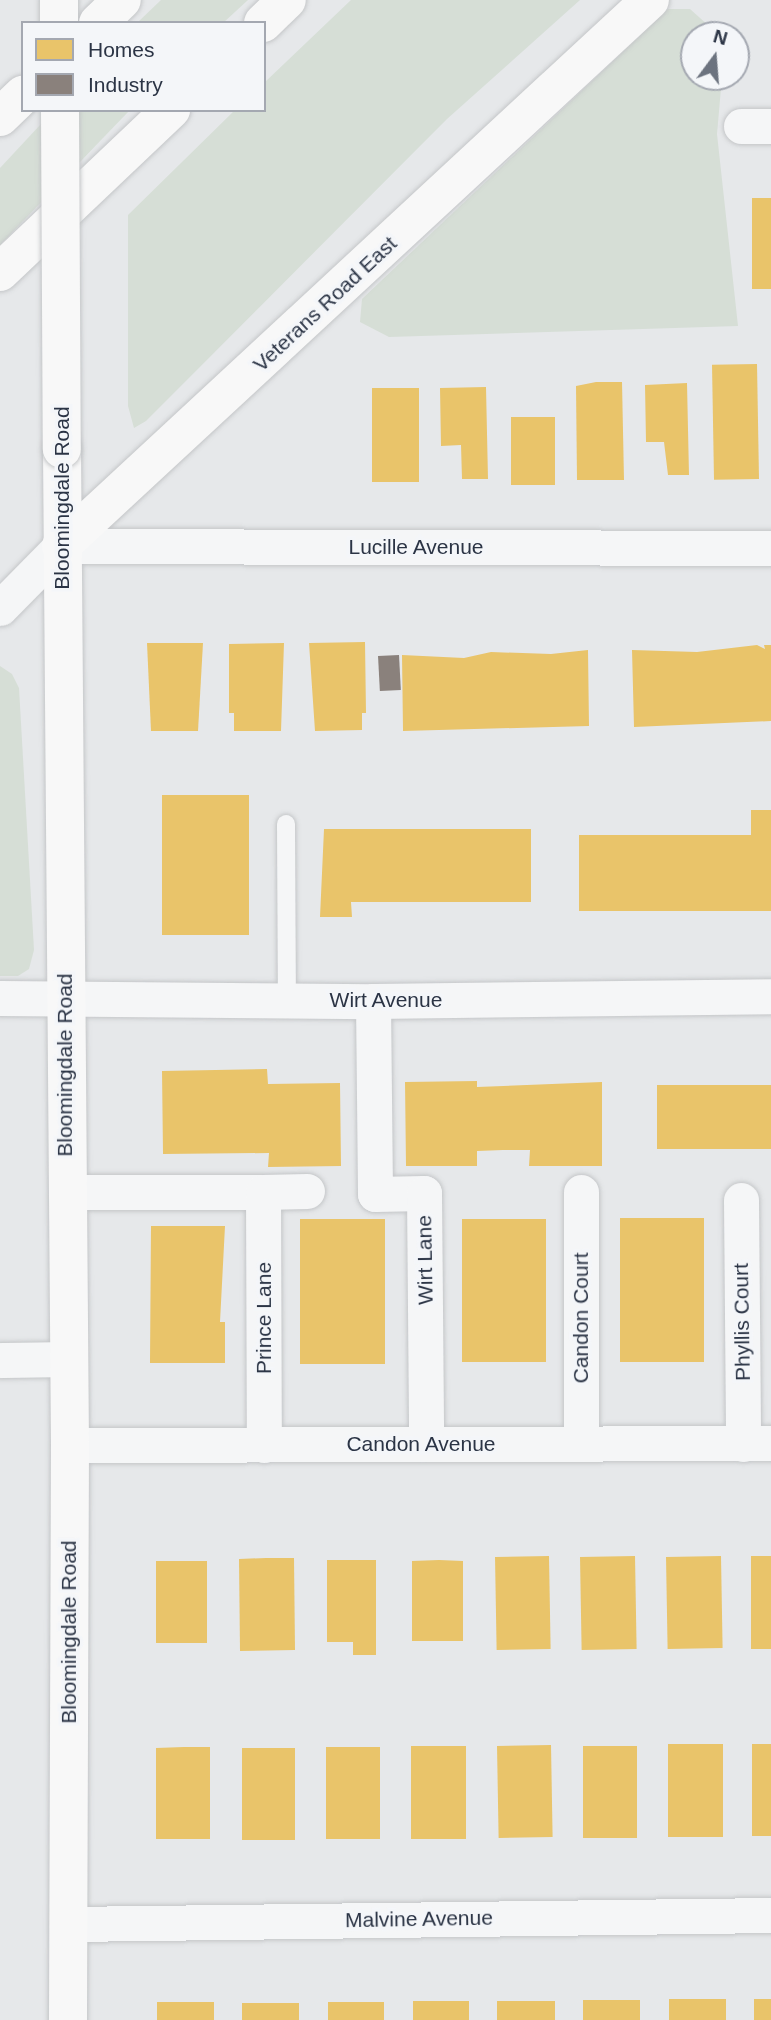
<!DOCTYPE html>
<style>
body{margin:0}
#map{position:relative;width:771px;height:2020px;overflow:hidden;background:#e6e8ea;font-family:Arial,sans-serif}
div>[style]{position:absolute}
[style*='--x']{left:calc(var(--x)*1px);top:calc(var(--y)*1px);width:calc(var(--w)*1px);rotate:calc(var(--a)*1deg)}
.green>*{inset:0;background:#d6ded6}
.homes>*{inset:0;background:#e9c46a;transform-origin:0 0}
.industry>*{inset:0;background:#8a817c;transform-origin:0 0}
.roads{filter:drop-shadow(0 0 2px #c4c6c8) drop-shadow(0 0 2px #c4c6c8)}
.lane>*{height:18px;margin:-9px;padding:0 9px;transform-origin:9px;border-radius:9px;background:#f5f6f7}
.street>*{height:35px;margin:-17.5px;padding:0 17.5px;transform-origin:17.5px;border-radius:17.5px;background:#f5f6f7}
.secondary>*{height:38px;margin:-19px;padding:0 19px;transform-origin:19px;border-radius:19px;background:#f8f8f8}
.highway>*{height:38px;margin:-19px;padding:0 19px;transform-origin:19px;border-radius:19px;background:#f8f8f8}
.bridges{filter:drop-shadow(0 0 2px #c4c6c8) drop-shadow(0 0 2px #c4c6c8)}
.secondary-bridge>*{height:38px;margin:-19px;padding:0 19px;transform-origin:19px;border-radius:19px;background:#f8f8f8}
span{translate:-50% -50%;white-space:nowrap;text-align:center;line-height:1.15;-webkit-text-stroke:7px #f4f6f9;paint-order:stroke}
.street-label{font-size:21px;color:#2b3445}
.legend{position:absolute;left:21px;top:21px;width:245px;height:91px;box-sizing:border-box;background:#f4f6f9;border:2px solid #a4a8b1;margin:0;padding:9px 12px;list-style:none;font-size:21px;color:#2b3445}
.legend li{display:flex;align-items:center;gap:14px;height:35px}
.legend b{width:35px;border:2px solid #a4a8b1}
.north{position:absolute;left:680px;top:21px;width:70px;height:70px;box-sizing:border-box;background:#f4f6f9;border:2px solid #a4a8b1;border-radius:50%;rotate:16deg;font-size:19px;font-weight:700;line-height:28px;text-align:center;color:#2b3445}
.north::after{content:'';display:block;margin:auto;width:24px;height:32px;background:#6c737f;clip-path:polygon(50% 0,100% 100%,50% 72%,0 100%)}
</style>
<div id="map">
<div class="green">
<div style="clip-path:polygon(161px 0,248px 0,223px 23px,137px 23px)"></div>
<div style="clip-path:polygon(351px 0,580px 0,447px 119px,146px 421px,134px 428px,128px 406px,128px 215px,235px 110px,264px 110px,264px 83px)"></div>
<div style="clip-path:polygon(668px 9px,690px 9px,719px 35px,694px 35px,694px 77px,722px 77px,717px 134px,738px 326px,389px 337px,360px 322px,362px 299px)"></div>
<div style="clip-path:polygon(54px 110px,130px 110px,0 245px,0 168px)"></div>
<div style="clip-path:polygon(0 666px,12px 674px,19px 688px,34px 950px,29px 969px,18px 976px,0 976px)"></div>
</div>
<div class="homes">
<div style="left:752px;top:198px;width:19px;height:91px"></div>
<div style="left:757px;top:364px;width:115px;height:45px;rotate:89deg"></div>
<div style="clip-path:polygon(596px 382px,622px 382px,624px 480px,577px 480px,576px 386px)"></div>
<div style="clip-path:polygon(687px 383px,689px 475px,668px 475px,664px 442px,646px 442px,645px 385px)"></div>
<div style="clip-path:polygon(486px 387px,488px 479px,462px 479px,461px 445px,441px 446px,440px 388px)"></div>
<div style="left:372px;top:388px;width:47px;height:94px"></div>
<div style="left:511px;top:417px;width:44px;height:68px"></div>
<div style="clip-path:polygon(365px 642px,366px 713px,362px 713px,362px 730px,315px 731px,309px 643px)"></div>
<div style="clip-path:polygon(147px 643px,203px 643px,198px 731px,151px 731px)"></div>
<div style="clip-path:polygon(284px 643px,281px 731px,234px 731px,234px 713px,229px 713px,229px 644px)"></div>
<div style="clip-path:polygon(757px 645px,765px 649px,764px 645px,771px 645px,771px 721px,634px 727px,632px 650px,697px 652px)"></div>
<div style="clip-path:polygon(588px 650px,589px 726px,403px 731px,402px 655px,464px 658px,491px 652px,551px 654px)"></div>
<div style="left:249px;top:795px;width:140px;height:87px;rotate:90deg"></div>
<div style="clip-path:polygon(751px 810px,771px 810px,771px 911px,579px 911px,579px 835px,751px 835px)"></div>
<div style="clip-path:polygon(324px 829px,531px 829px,531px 902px,351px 902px,352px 917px,320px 917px)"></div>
<div style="clip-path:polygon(267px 1069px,268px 1084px,340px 1083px,341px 1166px,268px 1167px,269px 1153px,163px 1154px,162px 1071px)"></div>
<div style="clip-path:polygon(477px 1081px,477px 1087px,602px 1082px,602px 1166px,529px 1166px,530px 1150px,503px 1150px,477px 1151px,477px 1166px,406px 1166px,405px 1082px)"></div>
<div style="left:657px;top:1085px;width:114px;height:64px"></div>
<div style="left:704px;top:1218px;width:144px;height:84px;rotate:90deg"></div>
<div style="left:385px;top:1219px;width:145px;height:85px;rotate:90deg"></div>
<div style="left:462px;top:1219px;width:84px;height:143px"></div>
<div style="clip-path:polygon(151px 1226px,225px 1226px,220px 1322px,225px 1322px,225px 1363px,150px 1363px)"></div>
<div style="left:549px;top:1556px;width:93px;height:54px;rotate:89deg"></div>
<div style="left:635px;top:1556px;width:93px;height:55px;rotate:89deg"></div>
<div style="left:721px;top:1556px;width:92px;height:55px;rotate:89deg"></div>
<div style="left:751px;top:1556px;width:20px;height:93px"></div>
<div style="clip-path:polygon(266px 1558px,294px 1558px,295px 1650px,240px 1651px,239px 1559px)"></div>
<div style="clip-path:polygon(327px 1560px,376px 1560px,376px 1655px,353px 1655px,353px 1642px,327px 1642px)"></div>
<div style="clip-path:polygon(439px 1560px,463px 1561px,463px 1641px,412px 1641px,412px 1561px)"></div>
<div style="left:156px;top:1561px;width:51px;height:82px"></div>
<div style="left:668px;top:1744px;width:55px;height:93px"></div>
<div style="left:771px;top:1744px;width:92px;height:19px;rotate:90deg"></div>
<div style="left:551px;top:1745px;width:92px;height:54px;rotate:89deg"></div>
<div style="left:466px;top:1746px;width:93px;height:55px;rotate:90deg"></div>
<div style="left:583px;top:1746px;width:54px;height:92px"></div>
<div style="clip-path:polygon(184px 1747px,210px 1747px,210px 1839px,156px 1839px,156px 1748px)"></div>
<div style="left:326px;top:1747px;width:54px;height:92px"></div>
<div style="left:242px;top:1748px;width:53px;height:92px"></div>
<div style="left:726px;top:1999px;width:21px;height:57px;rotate:90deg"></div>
<div style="left:754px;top:1999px;width:17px;height:21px"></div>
<div style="left:583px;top:2000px;width:57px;height:20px"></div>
<div style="left:413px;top:2001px;width:56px;height:19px"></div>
<div style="left:497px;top:2001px;width:58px;height:19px"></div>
<div style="left:214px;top:2002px;width:18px;height:57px;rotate:90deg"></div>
<div style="left:328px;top:2002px;width:56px;height:18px"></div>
<div style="left:242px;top:2003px;width:57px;height:17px"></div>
</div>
<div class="industry">
<div style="left:399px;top:655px;width:35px;height:21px;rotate:87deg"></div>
</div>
<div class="roads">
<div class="lane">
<div style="--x:286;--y:824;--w:176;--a:89.7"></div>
</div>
<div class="street">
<div style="--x:741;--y:126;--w:30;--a:0"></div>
<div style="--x:0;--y:608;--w:87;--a:-45.5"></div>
<div style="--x:61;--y:546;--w:710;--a:0.16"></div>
<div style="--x:0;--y:998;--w:373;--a:0.5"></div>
<div style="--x:373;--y:1001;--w:398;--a:-0.7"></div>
<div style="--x:373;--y:1001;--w:193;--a:89.4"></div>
<div style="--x:375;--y:1194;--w:49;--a:-1.2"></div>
<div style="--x:424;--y:1193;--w:251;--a:89.5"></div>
<div style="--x:66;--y:1192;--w:197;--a:0"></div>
<div style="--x:263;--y:1192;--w:253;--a:89.8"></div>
<div style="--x:263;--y:1192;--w:44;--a:-1.3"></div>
<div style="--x:581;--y:1192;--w:252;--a:90"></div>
<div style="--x:741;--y:1200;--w:244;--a:89.5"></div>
<div style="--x:0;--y:1360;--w:68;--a:-0.8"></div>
<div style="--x:70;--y:1445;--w:701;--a:-0.16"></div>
<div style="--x:68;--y:1924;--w:703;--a:-0.73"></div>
</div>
<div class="secondary">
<div style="--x:59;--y:0;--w:23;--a:90"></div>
<div style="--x:62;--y:449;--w:996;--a:89.54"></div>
<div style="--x:70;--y:1445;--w:575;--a:90.2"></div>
<div style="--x:61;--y:546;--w:803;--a:-42.83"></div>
</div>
<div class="highway">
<div style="--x:98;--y:23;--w:33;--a:-44"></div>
<div style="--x:263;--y:23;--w:33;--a:-44"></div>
<div style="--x:0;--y:117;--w:32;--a:-44"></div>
<div style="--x:0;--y:272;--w:236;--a:-43.5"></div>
</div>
</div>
<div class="bridges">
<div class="secondary-bridge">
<div style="--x:60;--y:110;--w:339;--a:89.7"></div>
</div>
</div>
<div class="street-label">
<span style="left:325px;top:304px;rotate:-43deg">Veterans Road East</span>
<span style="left:62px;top:498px;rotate:-90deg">Bloomingdale Road</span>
<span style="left:416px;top:547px">Lucille Avenue</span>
<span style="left:386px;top:1000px">Wirt Avenue</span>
<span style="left:65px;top:1065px;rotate:-90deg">Bloomingdale Road</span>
<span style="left:425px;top:1260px;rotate:-91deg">Wirt Lane</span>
<span style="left:264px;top:1318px;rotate:-90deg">Prince Lane</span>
<span style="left:581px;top:1318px;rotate:-90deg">Candon Court</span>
<span style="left:742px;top:1322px;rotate:-91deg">Phyllis Court</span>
<span style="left:421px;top:1444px">Candon Avenue</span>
<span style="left:69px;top:1632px;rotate:-90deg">Bloomingdale Road</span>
<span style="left:419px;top:1919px;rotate:-1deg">Malvine Avenue</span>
</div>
<ul class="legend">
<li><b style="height:19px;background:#e9c46a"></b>Homes</li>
<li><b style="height:19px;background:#8a817c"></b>Industry</li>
</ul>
<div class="north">N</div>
</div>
